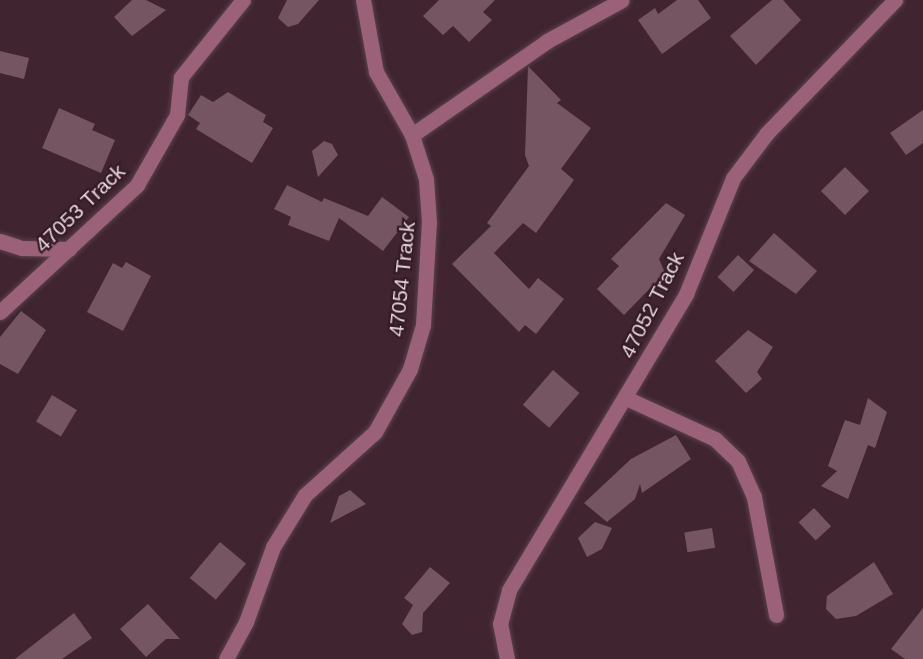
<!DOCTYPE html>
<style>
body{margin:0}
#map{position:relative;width:923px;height:659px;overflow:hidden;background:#402530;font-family:Helvetica,sans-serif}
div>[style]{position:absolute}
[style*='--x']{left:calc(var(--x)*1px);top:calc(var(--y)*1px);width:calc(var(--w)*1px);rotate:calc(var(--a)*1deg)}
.building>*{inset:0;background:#745561;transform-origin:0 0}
.roads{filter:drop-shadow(0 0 2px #5b414b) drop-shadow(0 0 2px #5b414b)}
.minor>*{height:15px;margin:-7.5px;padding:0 7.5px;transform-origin:7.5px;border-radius:7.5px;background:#9b6179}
span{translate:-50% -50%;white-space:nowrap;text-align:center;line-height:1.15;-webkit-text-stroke:4.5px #351b27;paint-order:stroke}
.street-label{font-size:21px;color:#e7d5db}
</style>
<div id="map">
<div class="building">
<div style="clip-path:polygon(132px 0,146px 0,166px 10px,132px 36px,114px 17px)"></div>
<div style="clip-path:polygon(287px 0,319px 0,298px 24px,288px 27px,278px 18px)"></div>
<div style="clip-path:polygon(439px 0,495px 0,483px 12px,492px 20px,469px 42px,453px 26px,443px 35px,423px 16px)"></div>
<div style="clip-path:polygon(677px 0,698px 0,711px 18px,662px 54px,638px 20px,655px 8px,658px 14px)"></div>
<div style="clip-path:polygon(772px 0,783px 0,801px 20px,756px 65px,730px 36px)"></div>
<div style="clip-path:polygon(0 51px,29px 58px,24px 79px,0 73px)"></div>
<div style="clip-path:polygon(528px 66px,561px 100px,557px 103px,591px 128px,561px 169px,574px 180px,536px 233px,523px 223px,494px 253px,529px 289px,538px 278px,564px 299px,536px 334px,525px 325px,519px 332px,452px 264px,491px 226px,487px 223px,529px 166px,525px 155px)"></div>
<div style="clip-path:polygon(228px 92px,266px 115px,263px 122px,273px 128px,252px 163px,196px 129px,200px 123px,188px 115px,201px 95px,213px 102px)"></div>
<div style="clip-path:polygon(59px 108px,95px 124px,92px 130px,115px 140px,101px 173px,42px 148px)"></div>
<div style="clip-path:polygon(923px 110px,923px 143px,906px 155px,890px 133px)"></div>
<div style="clip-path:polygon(324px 141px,332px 144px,338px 155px,318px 177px,312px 151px)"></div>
<div style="left:845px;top:167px;width:34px;height:34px;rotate:45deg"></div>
<div style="clip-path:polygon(287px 185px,322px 202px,324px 198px,368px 216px,382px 197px,409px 217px,383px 251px,339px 218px,329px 241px,288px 225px,291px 217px,274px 209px)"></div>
<div style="clip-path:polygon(666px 203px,685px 215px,659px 259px,665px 273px,624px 315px,597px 289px,619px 266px,611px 259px)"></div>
<div style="clip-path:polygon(774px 233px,817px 271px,796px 294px,749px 261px)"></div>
<div style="left:738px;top:255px;width:22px;height:30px;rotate:43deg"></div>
<div style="clip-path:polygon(126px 262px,151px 276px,123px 331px,87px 312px,113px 263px,122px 268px)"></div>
<div style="clip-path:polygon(21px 311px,46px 330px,18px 374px,0 364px,0 337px)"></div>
<div style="clip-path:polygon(748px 330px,773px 347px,757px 372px,762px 379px,746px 393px,715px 361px)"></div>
<div style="left:553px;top:370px;width:35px;height:46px;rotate:41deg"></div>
<div style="left:52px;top:395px;width:29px;height:31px;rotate:31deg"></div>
<div style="clip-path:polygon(868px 398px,887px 412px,875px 448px,868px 445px,848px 499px,821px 486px,837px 471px,828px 466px,845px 420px,860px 425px)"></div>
<div style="clip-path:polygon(676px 435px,691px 459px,642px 493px,640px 484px,635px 499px,607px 522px,584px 503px,631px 459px)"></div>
<div style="clip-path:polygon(350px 490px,366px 504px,330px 523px,339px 496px)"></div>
<div style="left:814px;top:508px;width:25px;height:21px;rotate:47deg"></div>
<div style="clip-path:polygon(595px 522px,612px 528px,602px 549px,587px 557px,578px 538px)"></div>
<div style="left:712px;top:528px;width:20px;height:28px;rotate:81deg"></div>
<div style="left:220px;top:542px;width:34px;height:47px;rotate:40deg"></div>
<div style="clip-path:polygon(874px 562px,893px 594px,856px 616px,836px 619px,826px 609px,827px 596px)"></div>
<div style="clip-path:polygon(430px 567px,450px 583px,423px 613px,422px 632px,412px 635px,402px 624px,413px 605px,404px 598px)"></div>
<div style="clip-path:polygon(148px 604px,180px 639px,166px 639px,146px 657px,120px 629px)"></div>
<div style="clip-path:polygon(923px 608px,923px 659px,905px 659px,891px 649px)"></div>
<div style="clip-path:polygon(74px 613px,92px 638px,62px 659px,15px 659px)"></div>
</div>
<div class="roads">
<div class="minor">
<div style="--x:412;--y:135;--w:165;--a:-34.8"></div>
<div style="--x:547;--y:41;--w:85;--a:-28.7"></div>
<div style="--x:0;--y:241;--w:23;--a:18"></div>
<div style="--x:22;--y:248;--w:47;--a:1.2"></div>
<div style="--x:0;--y:312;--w:187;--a:-42.8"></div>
<div style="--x:137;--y:185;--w:81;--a:-60.3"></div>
<div style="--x:177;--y:115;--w:38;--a:-84"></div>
<div style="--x:181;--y:77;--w:99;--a:-51.2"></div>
<div style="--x:626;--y:398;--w:98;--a:24.7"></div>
<div style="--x:715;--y:439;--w:32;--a:44"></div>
<div style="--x:738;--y:461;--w:39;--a:66"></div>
<div style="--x:754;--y:497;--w:120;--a:79.4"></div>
<div style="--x:226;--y:659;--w:42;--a:-61.6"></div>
<div style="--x:246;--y:622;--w:80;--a:-70.2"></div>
<div style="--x:273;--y:547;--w:61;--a:-58.4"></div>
<div style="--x:305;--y:495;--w:94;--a:-42"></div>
<div style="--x:375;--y:432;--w:72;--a:-60.9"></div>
<div style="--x:410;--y:369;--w:46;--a:-73.5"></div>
<div style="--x:423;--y:325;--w:103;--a:-86.7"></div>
<div style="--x:429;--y:222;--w:43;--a:-94"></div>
<div style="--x:426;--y:179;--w:46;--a:-107.7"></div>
<div style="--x:412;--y:135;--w:73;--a:-119.7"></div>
<div style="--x:376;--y:72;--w:73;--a:-100.2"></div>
<div style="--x:507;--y:659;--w:36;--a:-101"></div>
<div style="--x:500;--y:624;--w:35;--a:-75"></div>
<div style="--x:509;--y:590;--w:345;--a:-59.1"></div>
<div style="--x:686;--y:294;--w:125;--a:-67.9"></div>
<div style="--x:733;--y:178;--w:56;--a:-52.9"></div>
<div style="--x:767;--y:133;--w:185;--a:-46.1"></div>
</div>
</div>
<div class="street-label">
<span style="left:80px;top:208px;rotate:-44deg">47053 Track</span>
<span style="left:402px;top:279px;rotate:-84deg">47054 Track</span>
<span style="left:652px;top:305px;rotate:-63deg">47052 Track</span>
</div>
</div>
